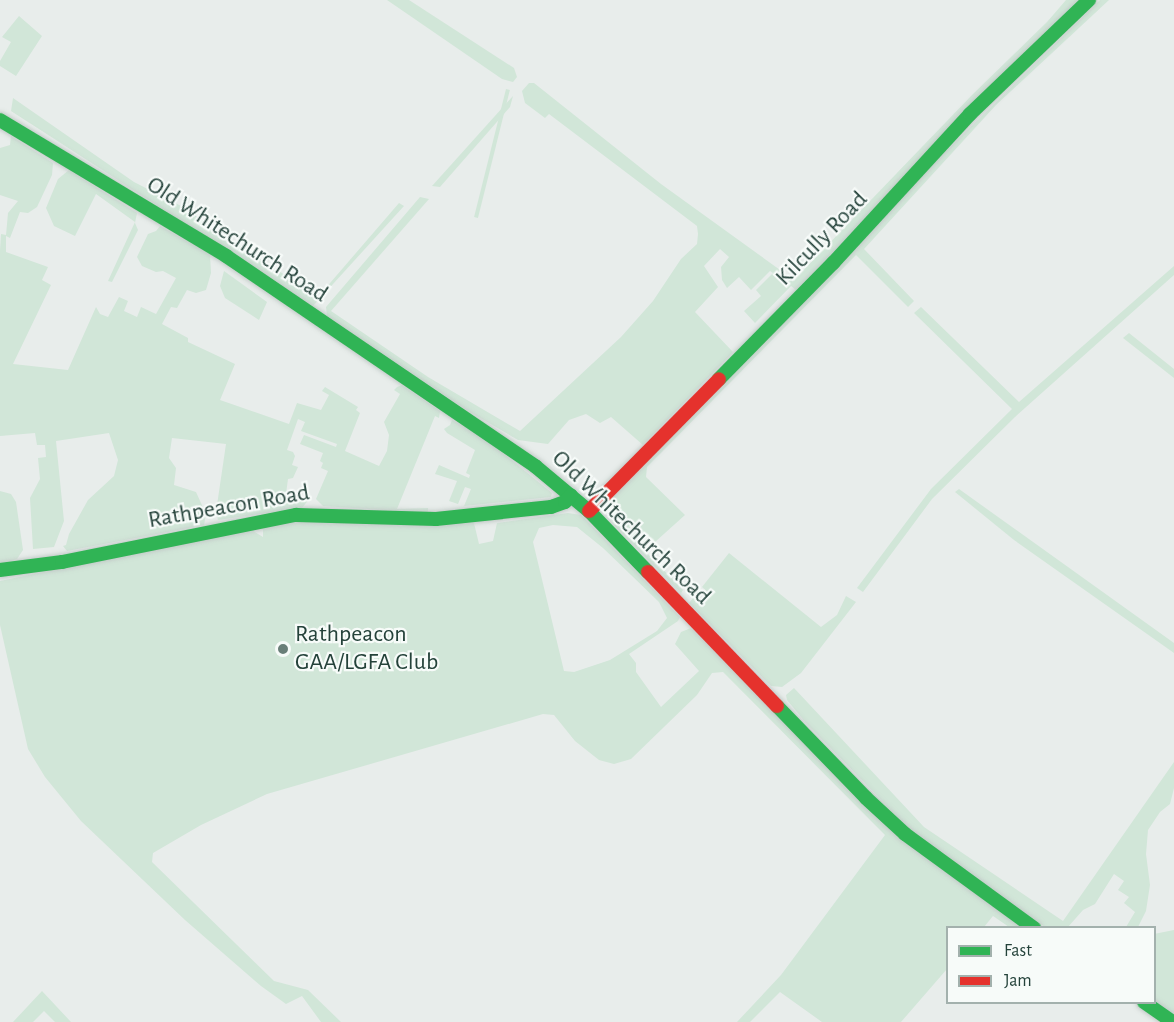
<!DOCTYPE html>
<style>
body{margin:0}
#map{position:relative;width:1174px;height:1022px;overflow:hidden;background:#e8edeb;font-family:"Alegreya Sans",sans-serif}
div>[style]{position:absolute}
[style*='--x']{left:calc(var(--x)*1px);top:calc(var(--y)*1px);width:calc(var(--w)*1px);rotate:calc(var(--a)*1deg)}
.green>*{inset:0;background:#d1e6d8;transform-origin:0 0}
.roads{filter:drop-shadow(0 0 2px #c3cbc8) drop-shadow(0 0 2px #c3cbc8)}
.fast>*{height:14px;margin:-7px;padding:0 7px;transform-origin:7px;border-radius:7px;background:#30b455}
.jam>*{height:14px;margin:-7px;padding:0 7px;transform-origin:7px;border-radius:7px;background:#e5322d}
.dots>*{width:16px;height:16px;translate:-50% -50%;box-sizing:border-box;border:3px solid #f7fbf9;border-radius:50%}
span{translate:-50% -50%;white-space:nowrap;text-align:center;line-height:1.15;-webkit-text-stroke:4.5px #f7fbf9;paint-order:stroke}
.street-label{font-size:24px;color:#24423a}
.poi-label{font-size:24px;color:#24423a}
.left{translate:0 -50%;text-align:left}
.legend{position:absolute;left:946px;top:926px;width:210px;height:78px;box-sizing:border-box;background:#f7fbf9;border:2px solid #a3b1ad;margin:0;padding:8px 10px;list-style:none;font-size:18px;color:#24423a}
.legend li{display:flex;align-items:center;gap:12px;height:30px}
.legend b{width:30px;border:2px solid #a3b1ad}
</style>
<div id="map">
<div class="green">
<div style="clip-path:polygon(387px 0,409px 0,514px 68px,517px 77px,513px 82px,502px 79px)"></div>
<div style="clip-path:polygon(1066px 0,1080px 0,796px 290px,791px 286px,755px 323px,744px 311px,761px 296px,756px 290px,773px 273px,770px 271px,751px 290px,739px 277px,727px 288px,722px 280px,721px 267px,729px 257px,720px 249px,704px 266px,718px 287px,695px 312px,733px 352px,643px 445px,611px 417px,600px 423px,586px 414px,569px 420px,548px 444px,518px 440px,465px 409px,327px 316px,326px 307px,420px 197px,429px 199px,331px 311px,428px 377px,520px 431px,621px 337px,653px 301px,681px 259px,697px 244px,698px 234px,697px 226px,549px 114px,545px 118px,525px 103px,522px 91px,529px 83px,534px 83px,661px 184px,794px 280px,972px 95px,1047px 22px)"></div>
<div style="clip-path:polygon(1100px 0,1109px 0,996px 105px,864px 249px,914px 301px,908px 307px,856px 255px,647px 467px,646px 477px,685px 515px,645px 551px,683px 590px,681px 593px,614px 525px,605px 505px,933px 164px)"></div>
<div style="clip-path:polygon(19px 16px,42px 36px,16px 76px,0 66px,0 61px,11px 42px,2px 37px)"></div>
<div style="left:506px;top:89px;width:4px;height:132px;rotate:14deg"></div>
<div style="clip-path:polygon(513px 96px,510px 107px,440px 187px,432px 186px)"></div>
<div style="clip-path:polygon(13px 98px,134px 182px,181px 206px,318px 297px,399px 203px,404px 206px,313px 306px,11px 111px)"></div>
<div style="clip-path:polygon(11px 136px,53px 163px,52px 175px,37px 207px,28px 213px,20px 212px,10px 238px,6px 236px,6px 252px,48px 267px,42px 280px,51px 285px,13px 364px,68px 370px,96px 307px,100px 314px,108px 317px,119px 297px,128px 301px,124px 311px,137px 317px,141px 307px,156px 314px,176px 278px,163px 271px,156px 272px,142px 266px,137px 257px,148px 234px,156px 231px,160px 226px,210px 254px,211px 273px,206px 290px,196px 293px,187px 290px,177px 308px,171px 307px,162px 324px,188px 338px,188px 342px,235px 364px,220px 400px,289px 424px,297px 403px,321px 410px,329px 395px,322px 391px,325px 387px,358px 407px,356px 410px,360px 413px,345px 451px,379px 466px,387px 451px,389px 435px,384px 422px,400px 394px,394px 390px,397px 387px,402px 385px,440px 411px,439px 418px,435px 416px,397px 509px,428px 508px,428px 513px,323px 506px,316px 499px,328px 471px,321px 468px,323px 463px,320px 461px,323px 453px,300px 444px,304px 435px,336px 447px,337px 444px,301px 431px,305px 422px,298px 419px,287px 450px,293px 452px,295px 456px,292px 465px,298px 467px,293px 478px,288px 479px,286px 494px,309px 499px,302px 508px,218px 520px,216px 512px,226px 444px,172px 438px,169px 458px,176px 468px,174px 485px,196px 492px,206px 514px,204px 525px,67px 551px,63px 546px,66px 545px,69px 534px,88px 500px,114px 476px,118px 460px,109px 433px,56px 441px,64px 521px,54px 547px,33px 549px,30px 498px,40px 479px,38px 458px,46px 457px,45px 445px,37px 445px,35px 433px,0 436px,0 250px,1px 234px,6px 235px,8px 213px,18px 201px,0 195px,0 148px,10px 145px)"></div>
<div style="clip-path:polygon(69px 170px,137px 213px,135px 223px,138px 230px,112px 282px,108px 281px,135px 222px,96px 194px,75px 236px,54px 226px,46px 208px,58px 179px)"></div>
<div style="clip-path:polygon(1174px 266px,1174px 275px,1015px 417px,932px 499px,863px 592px,857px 588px,931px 489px,1012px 409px,914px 313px,921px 307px,1019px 402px)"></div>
<div style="clip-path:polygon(224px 271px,267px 302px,259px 320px,225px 298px,220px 286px)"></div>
<div style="clip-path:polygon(1129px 333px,1174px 369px,1174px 378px,1123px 338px)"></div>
<div style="clip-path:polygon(452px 420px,482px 436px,552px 493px,551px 497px,464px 506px,471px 489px,465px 487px,458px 504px,449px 501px,457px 481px,435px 474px,439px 465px,469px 478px,470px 475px,466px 473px,475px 450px,447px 433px,444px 429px,450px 425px)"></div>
<div style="clip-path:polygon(959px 489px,1174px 643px,1174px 653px,1014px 540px,955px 492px)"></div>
<div style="clip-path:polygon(0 491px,11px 494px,16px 502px,23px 550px,17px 559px,0 565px)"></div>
<div style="clip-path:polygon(evenodd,568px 513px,581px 515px,680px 617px,678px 621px,629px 654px,636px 663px,636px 672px,661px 707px,699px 671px,675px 644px,681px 632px,691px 628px,1021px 927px,1009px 927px,993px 916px,984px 927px,948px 928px,947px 969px,901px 1022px,822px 1022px,780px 992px,750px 1022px,737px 1022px,781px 975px,885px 835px,723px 672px,712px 673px,697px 695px,631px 759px,614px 764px,599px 760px,575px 741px,554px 715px,543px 714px,267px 794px,201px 825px,153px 853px,152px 862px,274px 981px,308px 990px,341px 1022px,321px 1022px,302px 996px,286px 1004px,261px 986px,185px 920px,81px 821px,45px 777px,28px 749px,0 625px,0 581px,250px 529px,263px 537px,263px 529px,284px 520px,474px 523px,479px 544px,493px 541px,497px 523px,568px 513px,553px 525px,577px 527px,603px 548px,659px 602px,667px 618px,657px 631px,610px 660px,574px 672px,564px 671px,533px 542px,539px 528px,553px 525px)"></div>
<div style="clip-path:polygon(729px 553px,821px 627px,837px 615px,846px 596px,856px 602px,801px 673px,782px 687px,771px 686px,689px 603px,693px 598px,702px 605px,711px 595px,702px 587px)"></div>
<div style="clip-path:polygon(794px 688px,924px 827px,1063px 921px,1174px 762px,1174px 788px,1170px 804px,1160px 812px,1148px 830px,1146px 854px,1150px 885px,1146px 911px,1138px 927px,1126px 927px,1135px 912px,1124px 903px,1129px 897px,1118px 890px,1124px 881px,1114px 874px,1095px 904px,1083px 910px,1068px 927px,1045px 927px,909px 828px,806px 723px,787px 700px,786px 695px)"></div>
<div style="clip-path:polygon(1174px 930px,1174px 1014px,1155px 1001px,1154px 934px)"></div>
<div style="clip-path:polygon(42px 991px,71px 1022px,55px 1022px,44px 1011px,33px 1022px,13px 1022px)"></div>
</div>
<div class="roads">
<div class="fast">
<div style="--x:0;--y:120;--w:264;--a:31"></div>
<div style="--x:226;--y:256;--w:374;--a:34.2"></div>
<div style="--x:535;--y:466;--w:70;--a:39.8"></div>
<div style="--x:589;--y:511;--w:85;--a:46"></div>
<div style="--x:719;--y:379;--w:163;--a:-45.5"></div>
<div style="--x:833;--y:263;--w:202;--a:-47.4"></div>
<div style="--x:970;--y:114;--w:165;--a:-43.8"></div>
<div style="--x:0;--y:570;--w:63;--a:-7.4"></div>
<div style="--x:62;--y:562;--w:239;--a:-11.4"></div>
<div style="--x:296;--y:515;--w:140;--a:1.6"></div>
<div style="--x:436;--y:519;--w:116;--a:-6"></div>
<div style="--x:551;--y:507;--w:15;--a:-20"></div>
<div style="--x:565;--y:502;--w:9;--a:-49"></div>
<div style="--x:777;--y:706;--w:128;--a:45.9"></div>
<div style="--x:866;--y:798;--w:53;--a:42.7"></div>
<div style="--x:905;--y:834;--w:160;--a:36.1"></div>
<div style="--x:1144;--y:1002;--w:35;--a:35"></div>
</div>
<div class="jam">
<div style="--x:589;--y:511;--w:185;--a:-45.4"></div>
<div style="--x:648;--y:572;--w:186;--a:46.1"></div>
</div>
</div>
<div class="dots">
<div style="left:283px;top:649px;background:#697e78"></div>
</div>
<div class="street-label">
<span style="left:822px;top:239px;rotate:-46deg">Kilcully Road</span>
<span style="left:237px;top:240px;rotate:33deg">Old Whitechurch Road</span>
<span style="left:229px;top:507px;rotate:-10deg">Rathpeacon Road</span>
<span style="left:631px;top:528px;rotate:44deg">Old Whitechurch Road</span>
</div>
<div class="poi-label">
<span class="left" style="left:295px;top:649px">Rathpeacon<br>GAA/LGFA Club</span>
</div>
<ul class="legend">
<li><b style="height:8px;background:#30b455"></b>Fast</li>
<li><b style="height:8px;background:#e5322d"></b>Jam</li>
</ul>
</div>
